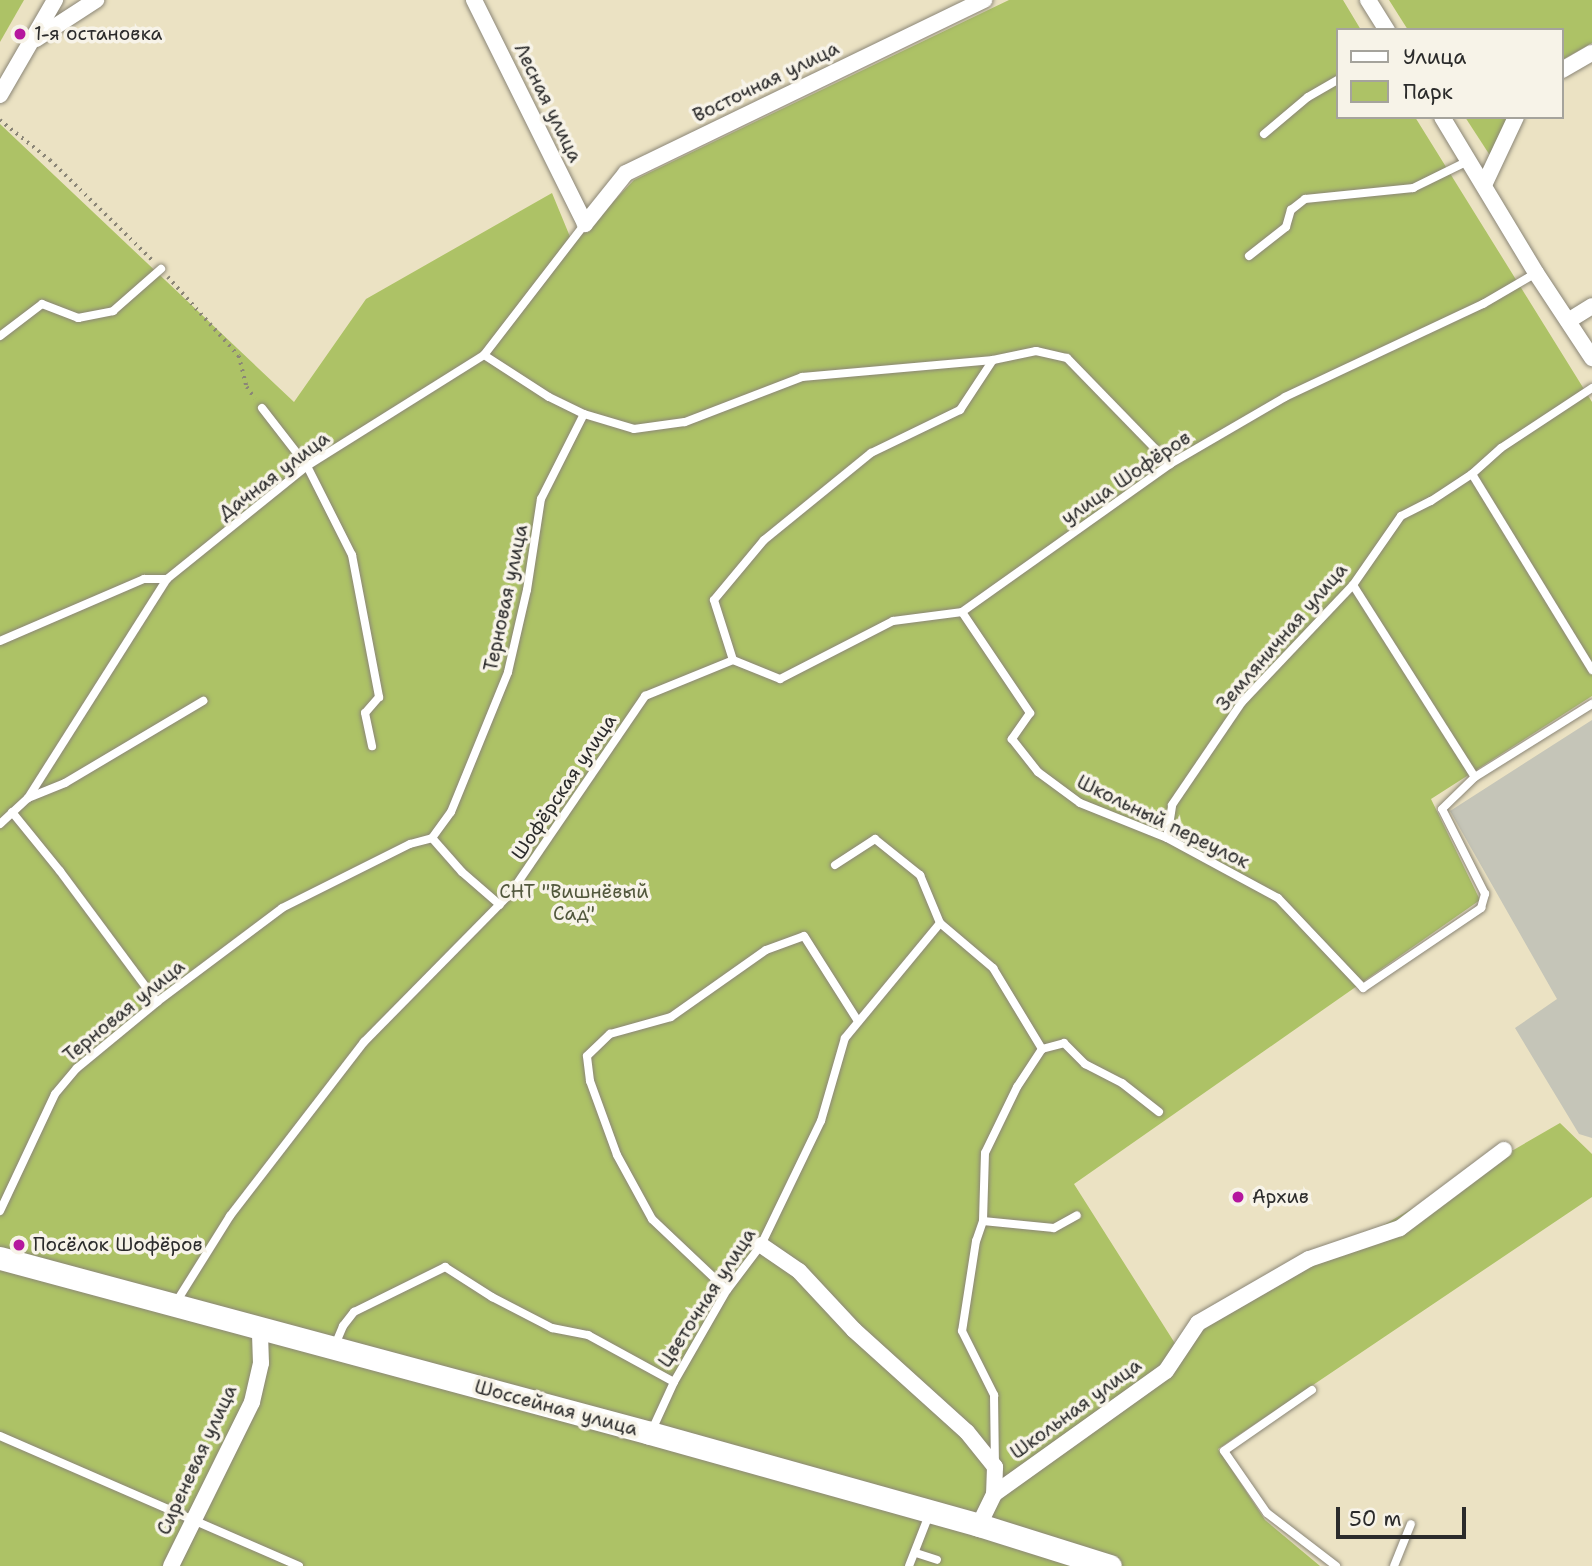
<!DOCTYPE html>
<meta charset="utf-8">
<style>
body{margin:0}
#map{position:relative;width:1592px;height:1566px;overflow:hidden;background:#ebe2c3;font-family:"Shantell Sans",sans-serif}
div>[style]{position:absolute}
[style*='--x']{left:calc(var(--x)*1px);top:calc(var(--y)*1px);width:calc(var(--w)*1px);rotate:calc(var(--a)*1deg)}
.industrial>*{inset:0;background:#c5c5b8}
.green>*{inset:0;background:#adc266}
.path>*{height:3.5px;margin-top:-1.75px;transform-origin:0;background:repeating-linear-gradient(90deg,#8b8677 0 2px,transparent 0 7px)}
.roads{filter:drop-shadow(0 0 2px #8b8677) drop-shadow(0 0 2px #8b8677)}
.lane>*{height:8px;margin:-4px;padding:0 4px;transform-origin:4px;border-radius:4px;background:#fff}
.street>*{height:16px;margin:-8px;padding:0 8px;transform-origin:8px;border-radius:8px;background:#fff}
.secondary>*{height:23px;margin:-11.5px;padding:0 11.5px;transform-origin:11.5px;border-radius:11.5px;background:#fff}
.dots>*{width:19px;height:19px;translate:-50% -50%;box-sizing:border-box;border:4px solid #f7f3e8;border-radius:50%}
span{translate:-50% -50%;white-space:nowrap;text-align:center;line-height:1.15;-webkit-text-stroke:7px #f7f3e8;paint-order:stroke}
.poi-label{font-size:19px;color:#2b2b2b}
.left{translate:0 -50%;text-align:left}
.street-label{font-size:19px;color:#2b2b2b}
.park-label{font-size:19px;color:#52583d}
.legend{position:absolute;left:1336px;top:28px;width:228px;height:91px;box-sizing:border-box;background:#f7f3e8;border:2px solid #a5a39c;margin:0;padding:9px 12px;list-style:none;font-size:21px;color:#2b2b2b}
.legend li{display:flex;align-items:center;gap:14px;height:35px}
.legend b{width:35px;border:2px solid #a5a39c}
.scale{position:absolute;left:1336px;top:1507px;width:130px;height:32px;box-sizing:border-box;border:4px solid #2b2b2b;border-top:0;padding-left:9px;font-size:21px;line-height:24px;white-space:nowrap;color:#2b2b2b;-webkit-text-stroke:5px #f7f3e8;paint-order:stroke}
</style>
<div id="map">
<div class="industrial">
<div style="clip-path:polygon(1592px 720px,1592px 1138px,1579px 1134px,1515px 1028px,1557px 999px,1450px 811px)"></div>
</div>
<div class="green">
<div style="clip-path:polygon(0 0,24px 0,0 42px)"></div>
<div style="clip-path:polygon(1009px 0,1343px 0,1361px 30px,1338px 30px,1338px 117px,1415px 117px,1592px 402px,1592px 696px,1431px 799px,1480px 900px,1074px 1184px,1176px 1345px,1560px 1123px,1592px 1154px,1592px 1197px,1218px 1449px,1265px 1520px,1320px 1566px,0 1566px,0 124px,294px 402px,366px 299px,552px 193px,573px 244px,634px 180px)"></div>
<div style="clip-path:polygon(1389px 0,1592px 0,1592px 43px,1562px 60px,1562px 30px,1408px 30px)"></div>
<div style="clip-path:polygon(1465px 117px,1511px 117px,1491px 157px)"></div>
</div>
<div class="path">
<div style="--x:0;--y:120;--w:64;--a:38.7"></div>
<div style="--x:50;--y:160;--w:144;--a:44.4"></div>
<div style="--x:168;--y:277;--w:106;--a:48.1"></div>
<div style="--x:239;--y:356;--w:32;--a:76"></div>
<div style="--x:247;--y:387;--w:14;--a:56"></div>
</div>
<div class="roads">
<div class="lane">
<div style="--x:1264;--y:134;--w:57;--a:-40.1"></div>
<div style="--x:1308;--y:97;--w:34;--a:-30"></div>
<div style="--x:1249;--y:256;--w:47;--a:-38.1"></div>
<div style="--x:1286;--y:227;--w:18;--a:-74"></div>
<div style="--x:1291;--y:210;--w:18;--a:-38"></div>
<div style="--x:1305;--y:199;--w:109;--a:-5.8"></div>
<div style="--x:1413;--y:188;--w:61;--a:-26.1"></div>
<div style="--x:0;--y:336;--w:53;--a:-37.3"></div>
<div style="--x:42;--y:304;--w:39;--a:21"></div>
<div style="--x:78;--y:318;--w:36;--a:-11"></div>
<div style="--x:113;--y:311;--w:64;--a:-41.2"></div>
<div style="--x:484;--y:355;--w:77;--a:32.9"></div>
<div style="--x:549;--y:397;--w:39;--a:26"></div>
<div style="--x:262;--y:408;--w:73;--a:52.2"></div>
<div style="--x:307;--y:466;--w:100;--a:63.2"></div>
<div style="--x:352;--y:555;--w:145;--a:79.2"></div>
<div style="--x:379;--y:697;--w:21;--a:131"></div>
<div style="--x:365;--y:713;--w:34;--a:78"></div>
<div style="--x:1472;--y:474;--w:230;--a:58.5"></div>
<div style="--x:1353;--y:585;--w:227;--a:57.6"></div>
<div style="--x:962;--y:612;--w:122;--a:56"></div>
<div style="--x:1030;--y:713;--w:32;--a:125"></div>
<div style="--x:1012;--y:739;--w:42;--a:51.8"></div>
<div style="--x:1038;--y:772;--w:52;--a:36.4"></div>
<div style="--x:1080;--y:803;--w:94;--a:21.9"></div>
<div style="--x:1167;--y:838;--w:126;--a:28.4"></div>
<div style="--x:1278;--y:898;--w:124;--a:46.6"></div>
<div style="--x:1363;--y:988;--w:143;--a:-34.1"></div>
<div style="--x:1481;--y:908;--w:15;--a:-74"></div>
<div style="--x:1485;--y:894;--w:95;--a:-116.8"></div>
<div style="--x:1442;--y:809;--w:46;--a:-44.1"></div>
<div style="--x:1475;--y:777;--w:138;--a:-32"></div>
<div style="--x:0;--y:641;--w:157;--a:-23.3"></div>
<div style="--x:144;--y:579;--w:23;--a:0"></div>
<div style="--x:733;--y:660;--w:51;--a:22"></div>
<div style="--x:780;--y:679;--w:127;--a:-27.2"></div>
<div style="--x:893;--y:621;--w:70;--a:-7.4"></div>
<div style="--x:962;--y:612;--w:255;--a:-35.4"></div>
<div style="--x:1170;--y:464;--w:133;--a:-30.2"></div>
<div style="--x:1285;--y:397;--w:219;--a:-25.2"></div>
<div style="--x:1483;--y:304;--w:61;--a:-30.3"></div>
<div style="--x:28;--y:798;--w:40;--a:-22"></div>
<div style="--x:65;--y:783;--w:161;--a:-30.7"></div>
<div style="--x:12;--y:812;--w:76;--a:50.9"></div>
<div style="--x:60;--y:871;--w:163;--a:53.5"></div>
<div style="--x:0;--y:824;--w:38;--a:-43"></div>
<div style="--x:28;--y:798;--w:259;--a:-57.6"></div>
<div style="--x:167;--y:579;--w:180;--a:-38.9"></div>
<div style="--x:307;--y:466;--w:209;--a:-32.1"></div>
<div style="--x:484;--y:355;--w:165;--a:-52.4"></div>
<div style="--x:432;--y:838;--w:45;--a:48.6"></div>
<div style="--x:462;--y:872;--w:50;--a:41"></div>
<div style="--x:1167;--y:838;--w:33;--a:-81"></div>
<div style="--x:1172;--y:805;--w:125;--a:-55.8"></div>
<div style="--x:1242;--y:702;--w:161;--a:-46.5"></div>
<div style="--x:1353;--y:585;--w:84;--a:-55.2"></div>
<div style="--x:1401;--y:516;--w:34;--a:-27"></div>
<div style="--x:1431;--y:501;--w:49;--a:-33.4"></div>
<div style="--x:1472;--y:474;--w:39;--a:-42"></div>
<div style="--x:1501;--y:448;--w:109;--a:-33.4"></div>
<div style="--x:835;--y:865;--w:48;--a:-33"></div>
<div style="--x:875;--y:839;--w:58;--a:38.7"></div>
<div style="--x:920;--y:875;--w:52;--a:67.4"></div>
<div style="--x:940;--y:923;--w:70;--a:40.3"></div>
<div style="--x:993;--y:968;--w:95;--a:58.8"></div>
<div style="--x:1042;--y:1049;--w:45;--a:123.3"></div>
<div style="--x:1017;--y:1087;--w:73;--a:115.9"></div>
<div style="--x:985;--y:1153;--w:68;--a:91.7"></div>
<div style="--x:983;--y:1221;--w:21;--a:109"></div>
<div style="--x:976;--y:1241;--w:91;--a:98.8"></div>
<div style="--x:962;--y:1331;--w:72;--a:63.4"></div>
<div style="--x:994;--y:1395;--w:69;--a:89.2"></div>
<div style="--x:1042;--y:1049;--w:23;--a:-15"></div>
<div style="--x:1064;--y:1043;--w:30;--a:45"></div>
<div style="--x:1085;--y:1064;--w:42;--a:27.2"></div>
<div style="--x:1122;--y:1083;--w:47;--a:38.1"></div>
<div style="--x:0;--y:1211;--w:129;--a:-64.8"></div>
<div style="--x:55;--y:1094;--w:34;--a:-50"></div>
<div style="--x:77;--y:1068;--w:104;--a:-39.5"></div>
<div style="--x:157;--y:1002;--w:156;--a:-36.9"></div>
<div style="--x:282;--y:908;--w:143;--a:-26.6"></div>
<div style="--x:410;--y:844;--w:23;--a:-15"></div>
<div style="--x:432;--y:838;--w:32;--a:-54"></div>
<div style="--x:451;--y:812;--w:151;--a:-67.8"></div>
<div style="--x:508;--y:672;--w:84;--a:-77"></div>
<div style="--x:527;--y:590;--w:92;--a:-81.3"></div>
<div style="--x:541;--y:499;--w:95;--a:-63.2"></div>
<div style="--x:584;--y:414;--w:52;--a:16.7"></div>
<div style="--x:634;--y:429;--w:51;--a:-7.8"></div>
<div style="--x:685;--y:422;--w:125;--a:-21"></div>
<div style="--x:802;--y:377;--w:192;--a:-5.1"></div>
<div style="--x:993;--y:360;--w:44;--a:-11.8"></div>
<div style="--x:1036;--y:351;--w:32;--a:13"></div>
<div style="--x:1067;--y:358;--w:148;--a:45.8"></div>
<div style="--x:983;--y:1221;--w:71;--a:5.6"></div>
<div style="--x:1054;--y:1228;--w:26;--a:-29"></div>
<div style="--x:727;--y:1290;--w:103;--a:-136.6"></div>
<div style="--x:652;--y:1219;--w:73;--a:-118.7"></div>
<div style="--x:617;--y:1155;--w:79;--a:-110"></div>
<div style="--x:590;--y:1081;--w:25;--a:-97"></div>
<div style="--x:587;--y:1056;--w:32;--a:-44"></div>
<div style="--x:610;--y:1034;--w:63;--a:-15.6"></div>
<div style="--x:671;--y:1017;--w:116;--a:-35.2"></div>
<div style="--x:766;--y:950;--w:40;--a:-20.2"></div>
<div style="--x:804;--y:936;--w:101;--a:57.6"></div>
<div style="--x:175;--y:1304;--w:104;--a:-58"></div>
<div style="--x:230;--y:1216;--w:220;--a:-52.4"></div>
<div style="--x:364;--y:1042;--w:208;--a:-45.4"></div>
<div style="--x:510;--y:894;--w:240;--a:-55.7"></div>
<div style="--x:645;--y:696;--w:95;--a:-22.2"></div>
<div style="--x:733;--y:660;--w:63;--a:-107.6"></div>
<div style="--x:714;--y:600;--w:78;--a:-50.2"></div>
<div style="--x:764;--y:540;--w:138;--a:-39.1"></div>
<div style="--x:871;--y:453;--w:99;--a:-25.8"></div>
<div style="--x:960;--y:410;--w:60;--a:-56.6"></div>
<div style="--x:335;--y:1345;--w:21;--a:-67"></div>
<div style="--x:343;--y:1326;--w:18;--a:-52"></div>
<div style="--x:354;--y:1312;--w:102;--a:-26.3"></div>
<div style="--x:445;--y:1267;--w:56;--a:32.6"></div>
<div style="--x:492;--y:1297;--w:68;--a:27.3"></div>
<div style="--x:552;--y:1328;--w:37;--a:11"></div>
<div style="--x:588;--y:1335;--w:98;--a:28.7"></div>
<div style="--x:674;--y:1382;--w:106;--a:-60.1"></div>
<div style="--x:727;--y:1290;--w:56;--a:-52.9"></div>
<div style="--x:761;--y:1245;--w:138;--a:-64.2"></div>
<div style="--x:821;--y:1121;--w:86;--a:-73.9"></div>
<div style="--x:845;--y:1038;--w:149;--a:-50.4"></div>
<div style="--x:1312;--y:1390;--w:107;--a:145.3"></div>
<div style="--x:1224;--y:1451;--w:75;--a:55.3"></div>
<div style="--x:1267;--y:1513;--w:87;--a:37.5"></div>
<div style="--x:652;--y:1430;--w:53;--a:-65.4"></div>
<div style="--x:0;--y:1436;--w:326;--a:23.5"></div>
<div style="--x:916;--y:1553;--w:22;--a:18"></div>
<div style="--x:909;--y:1566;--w:55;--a:-68.6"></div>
<div style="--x:1394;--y:1566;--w:45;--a:-68"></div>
</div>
<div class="street">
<div style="--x:474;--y:0;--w:250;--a:63.6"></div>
<div style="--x:585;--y:224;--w:65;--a:-51.2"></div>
<div style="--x:626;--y:173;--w:398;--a:-25.8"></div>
<div style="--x:1368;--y:0;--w:36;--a:58"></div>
<div style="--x:36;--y:39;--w:72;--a:-33"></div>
<div style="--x:1562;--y:70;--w:34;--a:-30"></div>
<div style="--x:0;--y:95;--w:110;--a:-59.9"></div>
<div style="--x:1442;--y:117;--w:182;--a:58.9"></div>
<div style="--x:1536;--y:273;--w:102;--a:56.6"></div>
<div style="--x:1484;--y:185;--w:75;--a:-64.8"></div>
<div style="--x:1568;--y:321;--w:28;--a:-32"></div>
<div style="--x:761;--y:1245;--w:46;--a:34.4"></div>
<div style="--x:799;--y:1271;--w:81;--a:47"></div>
<div style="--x:854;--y:1330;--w:152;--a:42.1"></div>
<div style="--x:967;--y:1432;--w:45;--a:51.3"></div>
<div style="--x:995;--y:1467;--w:27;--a:92"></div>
<div style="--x:994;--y:1494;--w:211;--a:-35.6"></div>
<div style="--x:1166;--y:1371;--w:58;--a:-56.3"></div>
<div style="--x:1198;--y:1323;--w:128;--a:-30"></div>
<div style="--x:1309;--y:1259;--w:96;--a:-18.8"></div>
<div style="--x:1400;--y:1228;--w:130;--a:-36.9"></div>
<div style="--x:979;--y:1525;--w:34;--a:-64"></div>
<div style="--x:171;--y:1566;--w:183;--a:-63.7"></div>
<div style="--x:252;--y:1402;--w:40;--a:-77"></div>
<div style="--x:261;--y:1363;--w:33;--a:-92"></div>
</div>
<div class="secondary">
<div style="--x:0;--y:1258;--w:673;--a:15.07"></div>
<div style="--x:650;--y:1433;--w:342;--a:15.6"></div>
<div style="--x:979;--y:1525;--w:137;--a:17.4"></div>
</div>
</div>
<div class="dots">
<div style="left:20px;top:34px;background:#b5179e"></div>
<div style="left:1238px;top:1197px;background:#b5179e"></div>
<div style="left:19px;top:1245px;background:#b5179e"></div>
</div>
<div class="poi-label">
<span class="left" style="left:34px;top:34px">1-я остановка</span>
<span class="left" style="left:1252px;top:1197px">Архив</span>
<span class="left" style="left:33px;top:1245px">Посёлок Шофёров</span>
</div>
<div class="street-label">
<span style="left:766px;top:82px;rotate:-26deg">Восточная улица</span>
<span style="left:548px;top:103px;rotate:64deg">Лесная улица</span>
<span style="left:274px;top:476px;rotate:-37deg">Дачная улица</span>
<span style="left:1126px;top:478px;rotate:-34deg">улица Шофёров</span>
<span style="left:506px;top:598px;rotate:-78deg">Терновая улица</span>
<span style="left:1282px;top:637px;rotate:-49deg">Земляничная улица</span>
<span style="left:564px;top:787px;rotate:-56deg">Шофёрская улица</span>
<span style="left:1163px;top:822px;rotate:26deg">Школьный переулок</span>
<span style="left:124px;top:1011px;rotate:-39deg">Терновая улица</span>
<span style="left:707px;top:1298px;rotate:-57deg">Цветочная улица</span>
<span style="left:556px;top:1408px;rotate:15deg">Шоссейная улица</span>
<span style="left:1076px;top:1409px;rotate:-36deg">Школьная улица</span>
<span style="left:197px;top:1460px;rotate:-65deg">Сиреневая улица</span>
</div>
<div class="park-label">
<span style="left:574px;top:903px">СНТ "Вишнёвый<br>Сад"</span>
</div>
<ul class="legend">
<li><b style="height:9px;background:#fff"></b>Улица</li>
<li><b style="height:19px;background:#adc266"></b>Парк</li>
</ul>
<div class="scale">50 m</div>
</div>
